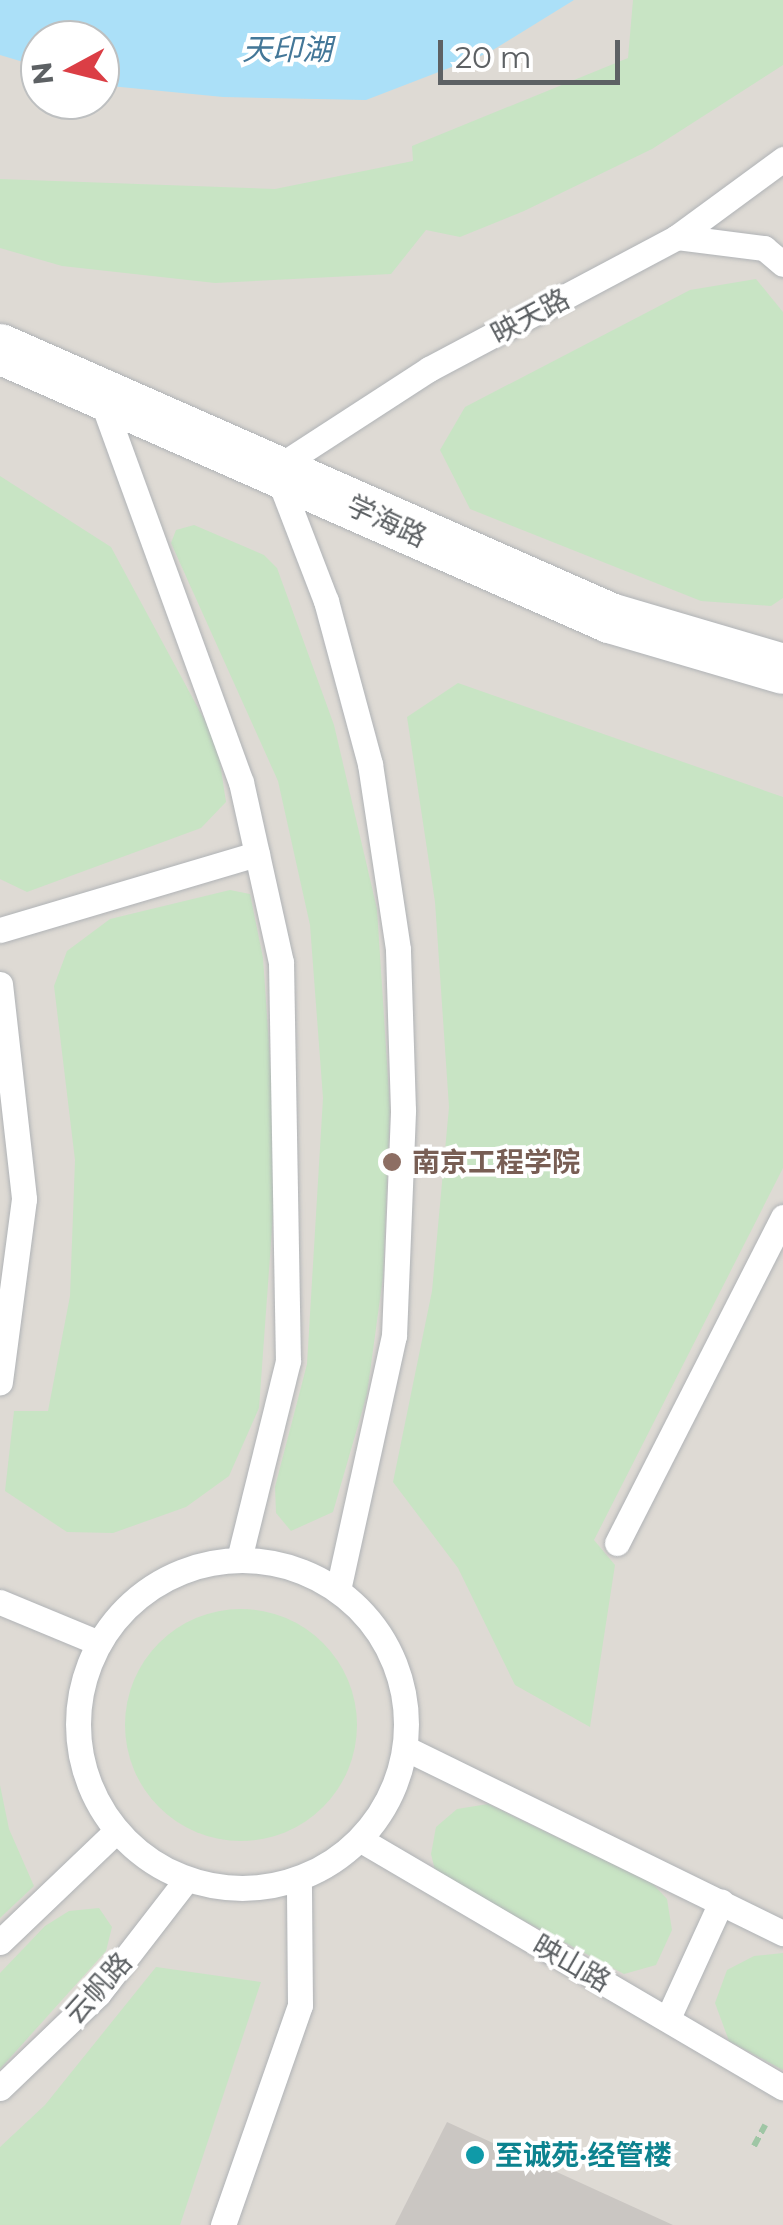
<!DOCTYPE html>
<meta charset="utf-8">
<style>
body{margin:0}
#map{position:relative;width:783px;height:2225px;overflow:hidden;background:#eeebe5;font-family:Montserrat,"Noto Sans SC",sans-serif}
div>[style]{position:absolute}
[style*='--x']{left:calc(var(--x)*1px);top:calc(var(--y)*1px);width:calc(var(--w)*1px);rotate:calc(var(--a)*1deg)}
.education>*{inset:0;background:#dedad4}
.green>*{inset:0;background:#c8e4c4}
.round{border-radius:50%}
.water>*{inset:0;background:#abe0f8}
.building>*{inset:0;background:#cac6c2}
.path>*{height:6px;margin-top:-3px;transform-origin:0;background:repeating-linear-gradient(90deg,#9fc6a5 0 10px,transparent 0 15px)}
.roads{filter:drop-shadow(0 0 2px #b0b3b6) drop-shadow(0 0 2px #b0b3b6)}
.service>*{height:25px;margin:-12.5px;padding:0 12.5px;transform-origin:12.5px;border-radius:12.5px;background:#fff}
.service>.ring{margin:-12.5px;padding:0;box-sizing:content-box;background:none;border:25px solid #fff;border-radius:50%}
.minor>*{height:50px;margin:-25px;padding:0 25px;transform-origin:25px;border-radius:25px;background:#fff}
.dots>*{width:28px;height:28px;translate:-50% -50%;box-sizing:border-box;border:5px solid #fff;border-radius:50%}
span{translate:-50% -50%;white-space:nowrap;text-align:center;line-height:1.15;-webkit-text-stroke:8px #fff;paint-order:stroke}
.street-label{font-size:28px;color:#5d6164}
.education-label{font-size:28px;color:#785e54;font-weight:700}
.left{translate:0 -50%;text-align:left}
.culture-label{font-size:28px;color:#0d838f;font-weight:700}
.water-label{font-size:30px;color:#437798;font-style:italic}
.north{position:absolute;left:20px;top:20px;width:100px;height:100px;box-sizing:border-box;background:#fff;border:2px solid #bec0c1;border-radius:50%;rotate:263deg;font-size:28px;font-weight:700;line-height:40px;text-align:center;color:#5d6164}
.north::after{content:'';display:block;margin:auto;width:35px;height:45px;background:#db3e45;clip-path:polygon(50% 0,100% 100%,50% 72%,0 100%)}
.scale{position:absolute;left:438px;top:40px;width:182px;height:45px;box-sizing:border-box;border:5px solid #5d6164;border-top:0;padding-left:12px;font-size:30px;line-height:35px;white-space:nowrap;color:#5d6164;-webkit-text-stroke:8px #fff;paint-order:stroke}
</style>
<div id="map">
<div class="education">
<div style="clip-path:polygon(evenodd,0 0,783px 0,783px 2225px,0 2225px,0 0,40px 40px,100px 40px,100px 100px,40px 100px,40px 40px)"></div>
</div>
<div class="green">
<div style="clip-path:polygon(633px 0,783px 0,783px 65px,652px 149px,524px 211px,460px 237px,426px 230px,391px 274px,215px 283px,62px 266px,0 248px,0 179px,275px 189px,413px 161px,412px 146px,628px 58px)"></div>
<div style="clip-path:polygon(756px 279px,783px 312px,783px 598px,771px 606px,701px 601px,470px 509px,440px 450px,465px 407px,690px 290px)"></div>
<div style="clip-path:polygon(0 476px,111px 547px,217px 743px,226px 802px,201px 828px,27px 892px,0 879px)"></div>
<div style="clip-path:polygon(194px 525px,264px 555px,277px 568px,334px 725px,377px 909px,390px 1109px,383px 1277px,367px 1394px,333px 1512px,291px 1531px,276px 1513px,275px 1487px,307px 1364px,323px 1098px,310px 925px,278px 781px,171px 543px,176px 530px)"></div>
<div style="clip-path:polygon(458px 683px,783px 797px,783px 1168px,594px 1540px,615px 1565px,590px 1727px,515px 1685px,458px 1568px,393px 1482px,432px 1291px,449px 1107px,435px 902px,407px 717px)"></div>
<div style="clip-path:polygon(230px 890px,250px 894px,263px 958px,277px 1160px,259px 1408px,229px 1476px,186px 1507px,113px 1533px,67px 1532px,5px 1491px,14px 1411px,48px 1411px,70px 1296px,75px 1160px,54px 986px,67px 951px,110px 919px)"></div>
<div class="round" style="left:125px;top:1609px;width:232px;height:232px"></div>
<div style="clip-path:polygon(0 1785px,9px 1829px,34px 1886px,0 1918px)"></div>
<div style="clip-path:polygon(488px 1804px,652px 1883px,667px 1899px,672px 1930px,656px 1965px,624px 1974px,436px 1874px,431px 1854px,436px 1827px,457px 1809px)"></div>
<div style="clip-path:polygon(99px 1908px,112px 1927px,106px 1951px,0 2069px,0 1973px,45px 1926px,69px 1911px)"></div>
<div style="clip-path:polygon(783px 1953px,783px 2070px,729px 2041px,715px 2003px,727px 1970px,754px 1956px)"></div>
<div style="clip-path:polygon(156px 1967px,261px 1982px,180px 2225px,0 2225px,0 2147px,45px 2105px)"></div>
</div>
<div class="water">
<div style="clip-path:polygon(0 0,574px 0,488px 53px,366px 100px,223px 97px,100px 85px,100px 40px,40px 40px,40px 67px,0 55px)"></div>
</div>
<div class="building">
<div style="clip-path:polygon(447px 2122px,673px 2225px,395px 2225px)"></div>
</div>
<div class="path">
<div style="--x:754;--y:2146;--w:24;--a:-62"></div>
</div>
<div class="roads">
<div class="service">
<div style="--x:677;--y:237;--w:88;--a:7.2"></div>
<div style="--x:764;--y:248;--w:25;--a:40"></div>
<div style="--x:100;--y:395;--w:412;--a:70"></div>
<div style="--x:241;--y:782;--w:184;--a:77.5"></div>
<div style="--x:281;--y:962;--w:399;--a:89"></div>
<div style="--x:288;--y:1361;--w:204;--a:103.9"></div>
<div style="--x:0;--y:930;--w:268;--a:-16.5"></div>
<div style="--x:0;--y:984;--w:216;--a:83.6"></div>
<div style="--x:24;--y:1199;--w:185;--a:97.5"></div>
<div style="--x:617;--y:1543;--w:366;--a:-63"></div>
<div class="ring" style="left:78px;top:1560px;width:303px;height:303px"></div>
<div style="--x:338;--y:1590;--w:260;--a:-77.6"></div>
<div style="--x:394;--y:1336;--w:226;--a:-87.7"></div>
<div style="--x:403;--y:1110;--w:161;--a:-91.8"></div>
<div style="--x:398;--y:949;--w:187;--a:-98.6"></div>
<div style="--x:370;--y:764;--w:169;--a:-105.1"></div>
<div style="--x:326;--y:601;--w:142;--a:-111.1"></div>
<div style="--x:275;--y:469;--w:184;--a:-33"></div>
<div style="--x:429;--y:369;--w:281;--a:-28"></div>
<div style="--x:677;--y:237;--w:132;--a:-36.3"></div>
<div style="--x:0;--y:1602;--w:107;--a:22.5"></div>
<div style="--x:405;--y:1748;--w:421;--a:26.1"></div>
<div style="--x:361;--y:1840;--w:489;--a:30.4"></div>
<div style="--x:0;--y:1942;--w:161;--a:-43.7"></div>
<div style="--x:668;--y:2018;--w:128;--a:-65.4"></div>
<div style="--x:0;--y:2088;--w:136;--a:-43.8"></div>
<div style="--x:98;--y:1994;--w:144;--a:-52.3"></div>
<div style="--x:223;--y:2225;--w:233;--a:-70.7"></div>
<div style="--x:300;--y:2005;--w:125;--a:-90.5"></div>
</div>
<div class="minor">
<div style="--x:0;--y:349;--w:667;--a:23.8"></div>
<div style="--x:610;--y:618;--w:180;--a:16.4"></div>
</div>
</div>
<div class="dots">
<div style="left:392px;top:1162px;background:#8d6e63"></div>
<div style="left:475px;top:2155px;background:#0f9aa8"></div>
</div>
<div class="street-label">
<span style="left:530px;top:316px;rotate:-28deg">映天路</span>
<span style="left:387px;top:521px;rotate:25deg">学海路</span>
<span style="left:572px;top:1963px;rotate:30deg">映山路</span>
<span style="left:98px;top:1988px;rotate:-48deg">云帆路</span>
</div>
<div class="education-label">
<span class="left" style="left:412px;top:1162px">南京工程学院</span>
</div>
<div class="culture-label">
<span class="left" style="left:495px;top:2155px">至诚苑·经管楼</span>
</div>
<div class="water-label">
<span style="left:287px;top:50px">天印湖</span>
</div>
<div class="north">N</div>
<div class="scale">20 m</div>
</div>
